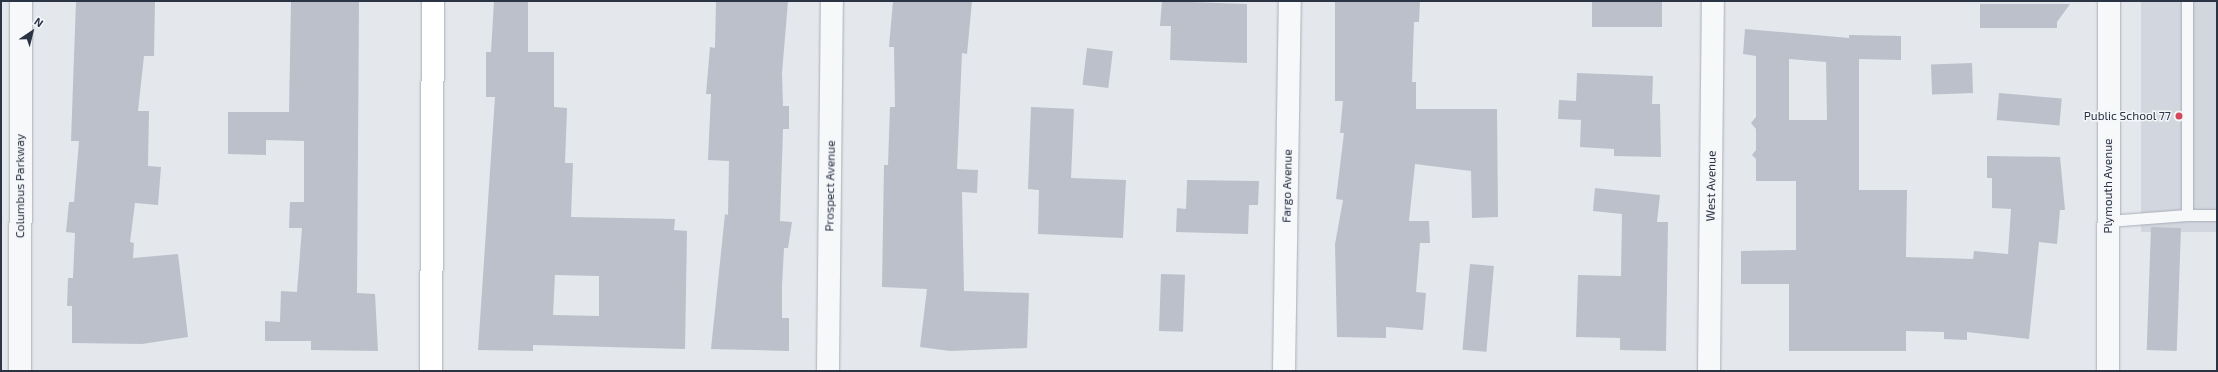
<!DOCTYPE html>
<style>
body{margin:0}
#map{position:relative;width:2218px;height:372px;overflow:hidden;background:#e4e7ec;font-family:"Exo 2",sans-serif}
div>[style]{position:absolute}
[style*='--x']{left:calc(var(--x)*1px);top:calc(var(--y)*1px);width:calc(var(--w)*1px);rotate:calc(var(--a)*1deg)}
.built>*{inset:0;background:#d2d6de;transform-origin:0 0}
.building>*{inset:0;background:#bbc0ca;transform-origin:0 0}
.roads{filter:drop-shadow(0 0 1px #a9aeb7) drop-shadow(0 0 1px #a9aeb7)}
.service>*{height:11px;margin:-5.5px;padding:0 5.5px;transform-origin:5.5px;border-radius:5.5px;background:#f7f8fa}
.minor>*{height:22px;margin:-11px;padding:0 11px;transform-origin:11px;border-radius:11px;background:#f7f8fa}
.primary>*{height:22px;margin:-11px;padding:0 11px;transform-origin:11px;border-radius:11px;background:#fff}
.dots>*{width:11px;height:11px;translate:-50% -50%;box-sizing:border-box;border:2px solid #f4f6f9;border-radius:50%}
span{translate:-50% -50%;white-space:nowrap;text-align:center;line-height:1.15;-webkit-text-stroke:3px #f4f6f9;paint-order:stroke}
.poi-label{font-size:12px;color:#2b3445}
.right{translate:-100% -50%;text-align:right}
.street-label{font-size:12px;color:#2b3445}
.frame{position:absolute;inset:0;border:2px solid #2b3445;pointer-events:none}
.north{position:absolute;left:12px;top:12px;width:40px;height:40px;-webkit-text-stroke:3px #f4f6f9;paint-order:stroke;rotate:35deg;font-size:11px;font-weight:700;line-height:16px;text-align:center;color:#2b3445}
.north::after{content:'';display:block;margin:auto;width:14px;height:18px;background:#2b3445;clip-path:polygon(50% 0,100% 100%,50% 72%,0 100%)}
</style>
<div id="map">
<div class="built">
<div style="left:2141px;top:1px;width:76px;height:231px"></div>
</div>
<div class="building">
<div style="clip-path:polygon(76px 1px,155px 1px,154px 56px,144px 56px,138px 111px,149px 111px,148px 166px,161px 167px,158px 205px,135px 203px,130px 242px,134px 243px,133px 258px,178px 254px,188px 337px,142px 344px,72px 343px,72px 306px,67px 306px,68px 278px,73px 278px,75px 233px,66px 232px,69px 202px,74px 202px,79px 141px,71px 141px)"></div>
<div style="clip-path:polygon(291px 1px,359px 1px,357px 293px,375px 294px,378px 351px,311px 350px,311px 341px,265px 341px,265px 321px,280px 322px,281px 291px,297px 292px,302px 228px,289px 228px,290px 202px,304px 202px,304px 141px,266px 140px,266px 155px,228px 154px,228px 112px,289px 112px)"></div>
<div style="clip-path:polygon(evenodd,494px 1px,528px 1px,528px 52px,554px 52px,554px 107px,567px 108px,565px 163px,573px 163px,571px 217px,675px 219px,674px 230px,687px 231px,685px 349px,533px 345px,533px 351px,478px 350px,495px 97px,486px 97px,486px 52px,491px 52px,494px 1px,555px 275px,599px 276px,599px 316px,553px 315px,555px 275px)"></div>
<div style="clip-path:polygon(716px 1px,788px 1px,782px 73px,783px 106px,789px 106px,789px 129px,783px 129px,780px 221px,792px 222px,788px 248px,784px 248px,782px 286px,782px 318px,789px 318px,789px 351px,711px 349px,725px 214px,728px 215px,729px 161px,708px 160px,711px 94px,706px 94px,710px 47px,715px 48px)"></div>
<div style="clip-path:polygon(893px 1px,972px 1px,967px 54px,962px 53px,957px 169px,978px 170px,977px 193px,962px 192px,964px 291px,1029px 293px,1027px 348px,950px 351px,920px 347px,927px 289px,882px 287px,884px 165px,888px 165px,890px 107px,895px 107px,894px 47px,889px 47px)"></div>
<div style="clip-path:polygon(1162px 1px,1247px 4px,1247px 63px,1170px 60px,1171px 26px,1160px 26px)"></div>
<div style="clip-path:polygon(1335px 1px,1420px 1px,1419px 22px,1414px 22px,1412px 82px,1416px 82px,1416px 109px,1497px 109px,1498px 217px,1472px 218px,1471px 171px,1415px 164px,1409px 221px,1429px 221px,1430px 243px,1420px 243px,1416px 292px,1426px 293px,1423px 330px,1386px 327px,1386px 338px,1337px 337px,1335px 244px,1343px 200px,1336px 199px,1344px 133px,1340px 133px,1343px 101px,1335px 101px)"></div>
<div style="left:1592px;top:1px;width:70px;height:26px"></div>
<div style="clip-path:polygon(1980px 4px,2070px 4px,2057px 22px,2057px 28px,1980px 28px)"></div>
<div style="clip-path:polygon(evenodd,1745px 29px,1849px 38px,1849px 35px,1901px 36px,1901px 60px,1859px 59px,1859px 190px,1907px 190px,1906px 257px,1973px 259px,1974px 251px,2008px 254px,2011px 209px,1992px 208px,1992px 178px,1987px 178px,1987px 156px,2060px 157px,2065px 210px,2060px 210px,2057px 244px,2039px 242px,2029px 339px,1967px 332px,1967px 340px,1944px 339px,1944px 332px,1906px 331px,1906px 351px,1789px 351px,1789px 284px,1741px 284px,1741px 251px,1796px 250px,1796px 181px,1756px 181px,1756px 159px,1752px 155px,1756px 150px,1756px 129px,1751px 123px,1756px 117px,1756px 56px,1743px 54px,1745px 29px,1789px 59px,1826px 62px,1827px 120px,1789px 120px,1789px 59px)"></div>
<div style="left:1087px;top:48px;width:26px;height:37px;rotate:7deg"></div>
<div style="left:1972px;top:63px;width:30px;height:41px;rotate:88deg"></div>
<div style="clip-path:polygon(1577px 73px,1653px 76px,1652px 104px,1660px 104px,1661px 157px,1614px 156px,1614px 149px,1580px 147px,1581px 120px,1558px 119px,1559px 100px,1576px 101px)"></div>
<div style="left:1999px;top:93px;width:63px;height:27px;rotate:5deg"></div>
<div style="clip-path:polygon(1031px 107px,1074px 109px,1071px 178px,1126px 180px,1123px 238px,1038px 234px,1039px 190px,1028px 189px)"></div>
<div style="clip-path:polygon(1187px 180px,1259px 181px,1258px 205px,1249px 205px,1248px 234px,1176px 232px,1177px 208px,1186px 209px)"></div>
<div style="clip-path:polygon(1595px 188px,1660px 195px,1657px 222px,1668px 222px,1666px 351px,1620px 350px,1620px 338px,1576px 337px,1578px 275px,1621px 276px,1622px 214px,1593px 211px)"></div>
<div style="left:2151px;top:227px;width:30px;height:123px;rotate:2deg"></div>
<div style="left:1470px;top:264px;width:24px;height:86px;rotate:5deg"></div>
<div style="left:1161px;top:274px;width:24px;height:57px;rotate:2deg"></div>
</div>
<div class="roads">
<div class="service">
<div style="--x:2187;--y:215;--w:30;--a:0"></div>
<div style="--x:2108;--y:221;--w:79;--a:-4.3"></div>
<div style="--x:2187;--y:215;--w:214;--a:-90"></div>
</div>
<div class="minor">
<div style="--x:20;--y:371;--w:370;--a:-89.8"></div>
<div style="--x:828;--y:371;--w:370;--a:-89.4"></div>
<div style="--x:1284;--y:371;--w:370;--a:-89.1"></div>
<div style="--x:1709;--y:371;--w:370;--a:-89.4"></div>
<div style="--x:2108;--y:371;--w:370;--a:-89.8"></div>
</div>
<div class="primary">
<div style="--x:431;--y:371;--w:370;--a:-89.7"></div>
</div>
</div>
<div class="dots">
<div style="left:2179px;top:116px;background:#d1495b"></div>
</div>
<div class="poi-label">
<span class="right" style="left:2171px;top:116px">Public School 77</span>
</div>
<div class="street-label">
<span style="left:20px;top:186px;rotate:-90deg">Columbus Parkway</span>
<span style="left:830px;top:186px;rotate:-89deg">Prospect Avenue</span>
<span style="left:1287px;top:186px;rotate:-89deg">Fargo Avenue</span>
<span style="left:1711px;top:186px;rotate:-89deg">West Avenue</span>
<span style="left:2108px;top:186px;rotate:-90deg">Plymouth Avenue</span>
</div>
<div class="frame"></div>
<div class="north">N</div>
</div>
